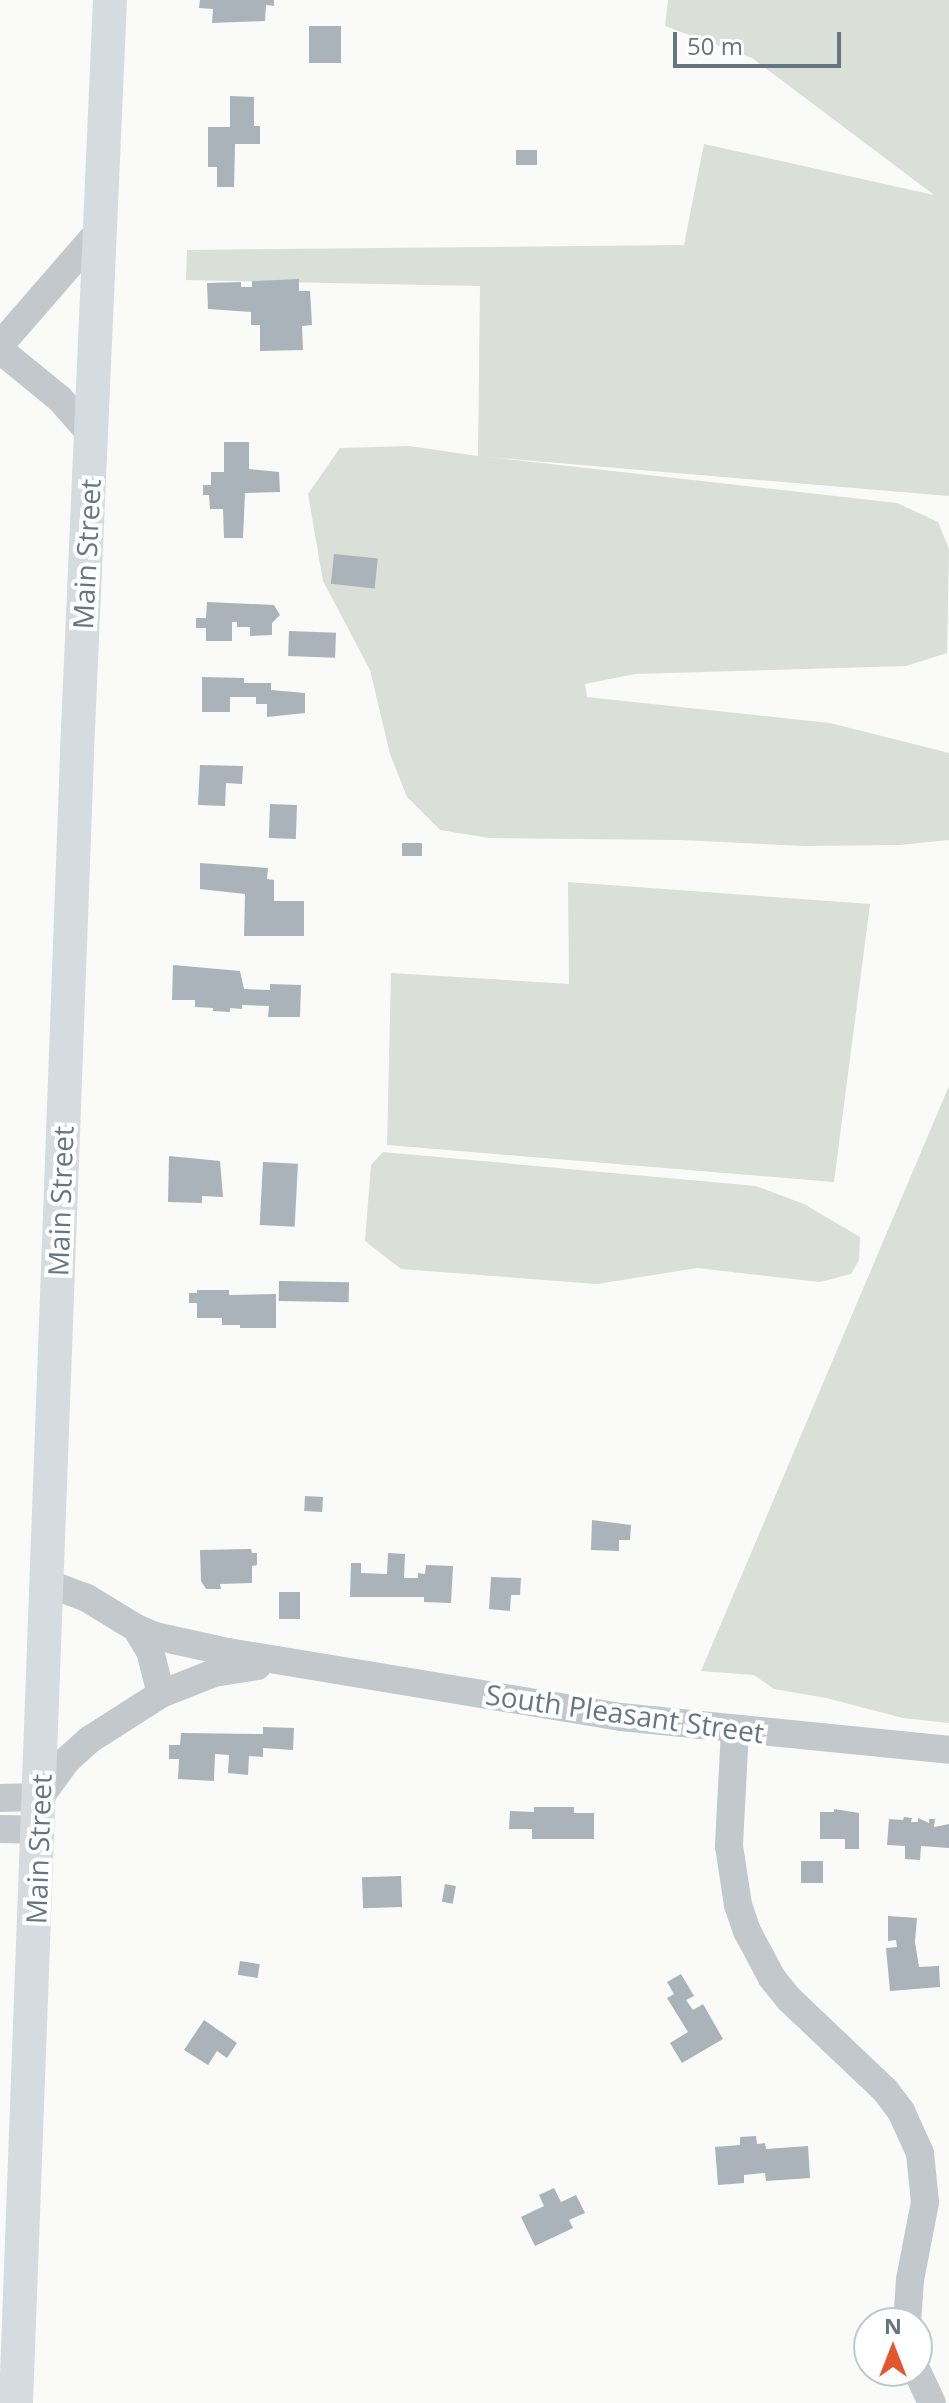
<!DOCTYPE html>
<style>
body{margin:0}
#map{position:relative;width:949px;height:2403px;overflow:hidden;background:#fafaf8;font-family:"Open Sans",sans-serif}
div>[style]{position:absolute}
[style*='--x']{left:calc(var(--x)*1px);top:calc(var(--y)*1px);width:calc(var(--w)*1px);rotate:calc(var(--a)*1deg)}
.green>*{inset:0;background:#dadfd7}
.building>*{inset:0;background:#aab3b9;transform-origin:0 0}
.minor>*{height:28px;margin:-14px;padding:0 14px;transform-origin:14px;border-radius:14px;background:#c3c8cc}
.major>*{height:34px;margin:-17px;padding:0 17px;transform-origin:17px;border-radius:17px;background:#d6dbdf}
span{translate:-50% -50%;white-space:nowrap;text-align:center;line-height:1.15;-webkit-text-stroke:8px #fff;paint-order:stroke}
.street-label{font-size:28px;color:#657683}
.north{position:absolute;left:853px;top:2307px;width:80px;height:80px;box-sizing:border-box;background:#fff;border:2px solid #c1c8cd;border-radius:50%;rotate:0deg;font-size:22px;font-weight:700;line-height:32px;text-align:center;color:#657683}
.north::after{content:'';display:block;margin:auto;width:28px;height:36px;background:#e4572e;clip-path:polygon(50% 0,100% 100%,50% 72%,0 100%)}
.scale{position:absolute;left:673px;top:32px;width:168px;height:36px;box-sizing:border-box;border:4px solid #657683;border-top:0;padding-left:10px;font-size:24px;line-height:28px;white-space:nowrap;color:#657683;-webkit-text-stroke:6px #fff;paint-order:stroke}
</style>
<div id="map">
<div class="green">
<div style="clip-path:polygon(668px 0,949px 0,949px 496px,487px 457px,897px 503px,938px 522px,949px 549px,947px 653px,906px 666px,635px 674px,585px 684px,587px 697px,830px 723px,949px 753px,949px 840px,899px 845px,805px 846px,681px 840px,489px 838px,440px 830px,407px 797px,390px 754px,370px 670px,323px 581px,308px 494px,340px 448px,409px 446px,478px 456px,480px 286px,186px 280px,187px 250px,684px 245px,704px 144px,934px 195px,752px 58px,665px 26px)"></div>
<div style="clip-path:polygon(568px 882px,870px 904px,834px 1182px,387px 1145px,391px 973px,569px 984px)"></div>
<div style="clip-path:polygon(949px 1086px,949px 1723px,903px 1718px,826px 1698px,774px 1689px,754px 1675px,701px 1671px)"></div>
<div style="clip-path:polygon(383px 1152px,756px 1186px,804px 1204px,860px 1237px,859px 1260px,851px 1274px,820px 1282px,697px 1268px,597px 1284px,401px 1269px,365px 1241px,371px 1165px)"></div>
</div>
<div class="building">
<div style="clip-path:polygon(200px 0,274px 0,274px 6px,266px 5px,265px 21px,212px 23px,213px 9px,199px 8px)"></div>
<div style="left:309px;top:26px;width:32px;height:37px"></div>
<div style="clip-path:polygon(230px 96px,254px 97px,254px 126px,260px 126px,260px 144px,235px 144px,234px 187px,217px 187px,217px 167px,208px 167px,208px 127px,230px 127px)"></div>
<div style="left:516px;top:150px;width:21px;height:15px"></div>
<div style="clip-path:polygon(299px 279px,299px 291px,310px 291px,312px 325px,302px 326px,303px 350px,260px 351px,260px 325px,251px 325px,251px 312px,208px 309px,207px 283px,241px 282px,241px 287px,252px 287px,252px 281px)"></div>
<div style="clip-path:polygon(224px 442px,249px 442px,249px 469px,279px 472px,280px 492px,245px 493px,243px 538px,224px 538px,223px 509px,210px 509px,209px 495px,203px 495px,203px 485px,211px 485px,211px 472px,224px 472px)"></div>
<div style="left:334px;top:554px;width:44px;height:30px;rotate:6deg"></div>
<div style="clip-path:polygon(207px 602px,274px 605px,280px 615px,272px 623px,272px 635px,250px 636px,250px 627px,237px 627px,237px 622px,232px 622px,232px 641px,206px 641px,206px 628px,196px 628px,196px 618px,206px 618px)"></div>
<div style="left:289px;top:631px;width:47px;height:25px;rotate:2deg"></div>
<div style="clip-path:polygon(202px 677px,244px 678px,244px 683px,271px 683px,271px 690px,305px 693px,305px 713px,267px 717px,267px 704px,256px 704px,256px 697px,230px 697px,230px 712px,202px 712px)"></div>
<div style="clip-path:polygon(200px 765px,243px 766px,242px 784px,226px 783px,225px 806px,198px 805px)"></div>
<div style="left:270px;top:804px;width:27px;height:34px;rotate:2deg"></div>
<div style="left:402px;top:843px;width:20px;height:13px"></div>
<div style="clip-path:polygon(200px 863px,268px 868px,267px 879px,274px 880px,274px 901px,304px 901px,304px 936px,244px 936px,245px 894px,200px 889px)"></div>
<div style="clip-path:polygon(173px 965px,240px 971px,244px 989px,270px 990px,270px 984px,301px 985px,300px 1017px,268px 1017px,269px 1006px,242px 1005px,242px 1009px,230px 1008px,230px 1012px,213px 1011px,213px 1008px,195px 1007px,195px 1000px,172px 1000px)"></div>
<div style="clip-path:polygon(169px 1156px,220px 1161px,223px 1197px,202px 1196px,202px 1203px,168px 1202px)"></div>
<div style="left:263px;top:1162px;width:35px;height:63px;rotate:3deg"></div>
<div style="left:279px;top:1281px;width:70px;height:20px;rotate:1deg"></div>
<div style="clip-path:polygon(197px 1290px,229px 1290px,229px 1295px,276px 1294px,276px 1328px,240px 1328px,240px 1325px,222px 1325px,222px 1318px,197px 1318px,197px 1303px,189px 1303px,189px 1293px,197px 1293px)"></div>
<div style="left:305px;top:1496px;width:18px;height:15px;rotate:3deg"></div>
<div style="clip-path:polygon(592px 1520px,631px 1525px,630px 1540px,619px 1540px,619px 1551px,591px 1550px)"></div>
<div style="clip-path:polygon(251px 1549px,252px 1553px,257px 1553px,257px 1565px,252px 1566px,252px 1583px,220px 1584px,221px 1589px,206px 1589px,201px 1581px,200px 1550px)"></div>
<div style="clip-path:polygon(388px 1553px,405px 1554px,404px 1578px,418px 1578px,418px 1573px,425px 1574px,426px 1565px,453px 1566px,451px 1603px,424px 1602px,424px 1597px,350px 1597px,351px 1563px,361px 1563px,361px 1573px,387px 1574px)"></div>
<div style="clip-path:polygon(491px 1577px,521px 1578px,520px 1595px,511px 1595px,510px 1611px,489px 1609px)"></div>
<div style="left:279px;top:1592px;width:21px;height:27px"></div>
<div style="clip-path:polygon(263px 1727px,294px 1728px,293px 1750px,263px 1748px,263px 1757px,249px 1756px,248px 1775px,228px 1773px,229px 1755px,215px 1754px,214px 1781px,178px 1779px,179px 1759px,169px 1759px,169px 1745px,180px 1745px,181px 1733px,263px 1734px)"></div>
<div style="clip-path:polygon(534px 1807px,574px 1807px,574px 1813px,594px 1813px,594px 1839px,532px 1839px,532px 1829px,509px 1829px,510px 1811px,534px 1812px)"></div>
<div style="clip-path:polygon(834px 1809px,859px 1813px,859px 1849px,845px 1849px,845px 1839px,820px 1839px,820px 1812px,834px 1812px)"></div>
<div style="clip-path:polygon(904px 1817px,912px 1818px,911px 1822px,918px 1822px,918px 1818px,929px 1823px,929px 1819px,935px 1819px,934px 1827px,949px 1824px,949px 1848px,921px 1846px,920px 1860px,905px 1859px,905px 1846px,887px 1845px,889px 1819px,903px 1820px)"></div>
<div style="left:801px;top:1861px;width:22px;height:22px"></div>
<div style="left:401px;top:1876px;width:31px;height:39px;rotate:88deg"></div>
<div style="left:445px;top:1884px;width:11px;height:18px;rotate:10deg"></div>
<div style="clip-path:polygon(888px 1916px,917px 1918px,915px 1942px,919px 1967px,939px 1966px,940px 1987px,890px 1991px,886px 1948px,897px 1947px,896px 1940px,888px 1941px)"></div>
<div style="left:240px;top:1961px;width:20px;height:14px;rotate:9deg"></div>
<div style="clip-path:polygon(681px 1974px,694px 1996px,686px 2000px,693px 2010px,703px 2004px,723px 2039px,682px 2063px,670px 2043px,688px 2032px,667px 1998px,674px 1994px,667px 1982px)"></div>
<div style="clip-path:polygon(204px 2020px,237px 2043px,227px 2058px,217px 2051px,208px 2065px,184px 2050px)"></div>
<div style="clip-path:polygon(756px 2136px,757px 2144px,765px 2143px,766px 2149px,808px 2146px,810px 2178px,766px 2181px,765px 2173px,744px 2175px,744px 2183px,718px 2185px,715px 2147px,740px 2145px,740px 2137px)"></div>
<div style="clip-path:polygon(554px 2188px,561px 2202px,576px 2195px,585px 2213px,569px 2220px,573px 2228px,535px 2246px,521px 2217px,544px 2206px,539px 2195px)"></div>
</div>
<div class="minor">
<div style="--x:0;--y:345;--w:152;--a:-49"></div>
<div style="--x:0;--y:350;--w:77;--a:39.2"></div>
<div style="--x:60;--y:399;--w:47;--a:48.5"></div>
<div style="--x:47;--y:1583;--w:43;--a:20.6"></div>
<div style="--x:87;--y:1598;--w:57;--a:31.5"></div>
<div style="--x:136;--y:1628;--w:21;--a:23"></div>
<div style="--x:155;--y:1636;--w:75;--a:12.4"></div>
<div style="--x:228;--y:1652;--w:398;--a:9.4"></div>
<div style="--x:621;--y:1717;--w:330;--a:5.7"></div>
<div style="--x:136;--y:1628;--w:27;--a:59"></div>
<div style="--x:150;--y:1651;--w:44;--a:75.7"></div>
<div style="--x:735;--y:1730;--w:116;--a:93"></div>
<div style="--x:729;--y:1846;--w:60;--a:81.3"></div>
<div style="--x:738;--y:1905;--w:28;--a:71"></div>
<div style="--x:747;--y:1931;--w:53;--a:62"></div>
<div style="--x:772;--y:1978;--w:28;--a:51"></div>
<div style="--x:790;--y:2000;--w:131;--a:43.5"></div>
<div style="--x:885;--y:2090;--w:26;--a:53"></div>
<div style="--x:901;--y:2111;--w:46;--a:65.7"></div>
<div style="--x:920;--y:2153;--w:49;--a:84.2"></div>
<div style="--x:925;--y:2202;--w:79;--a:100.9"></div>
<div style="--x:910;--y:2280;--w:43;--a:94"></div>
<div style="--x:0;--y:1798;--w:40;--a:-1.4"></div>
<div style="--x:40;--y:1797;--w:46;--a:-53.9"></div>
<div style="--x:67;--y:1760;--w:30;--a:-42"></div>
<div style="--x:89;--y:1740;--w:85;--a:-32.6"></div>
<div style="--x:161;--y:1694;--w:57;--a:-21.6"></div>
<div style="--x:214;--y:1673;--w:44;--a:-9.2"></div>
<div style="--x:0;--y:1829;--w:39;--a:1"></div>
<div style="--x:917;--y:2371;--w:35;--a:65"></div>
</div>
<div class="major">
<div style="--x:16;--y:2403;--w:1652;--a:-87.88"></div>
<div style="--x:77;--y:752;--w:753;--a:-87.49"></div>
</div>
<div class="street-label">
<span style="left:86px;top:554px;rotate:-87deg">Main Street</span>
<span style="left:60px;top:1201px;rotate:-88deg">Main Street</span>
<span style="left:625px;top:1713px;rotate:8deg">South Pleasant Street</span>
<span style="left:38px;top:1849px;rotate:-88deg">Main Street</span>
</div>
<div class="north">N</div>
<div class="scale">50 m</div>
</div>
